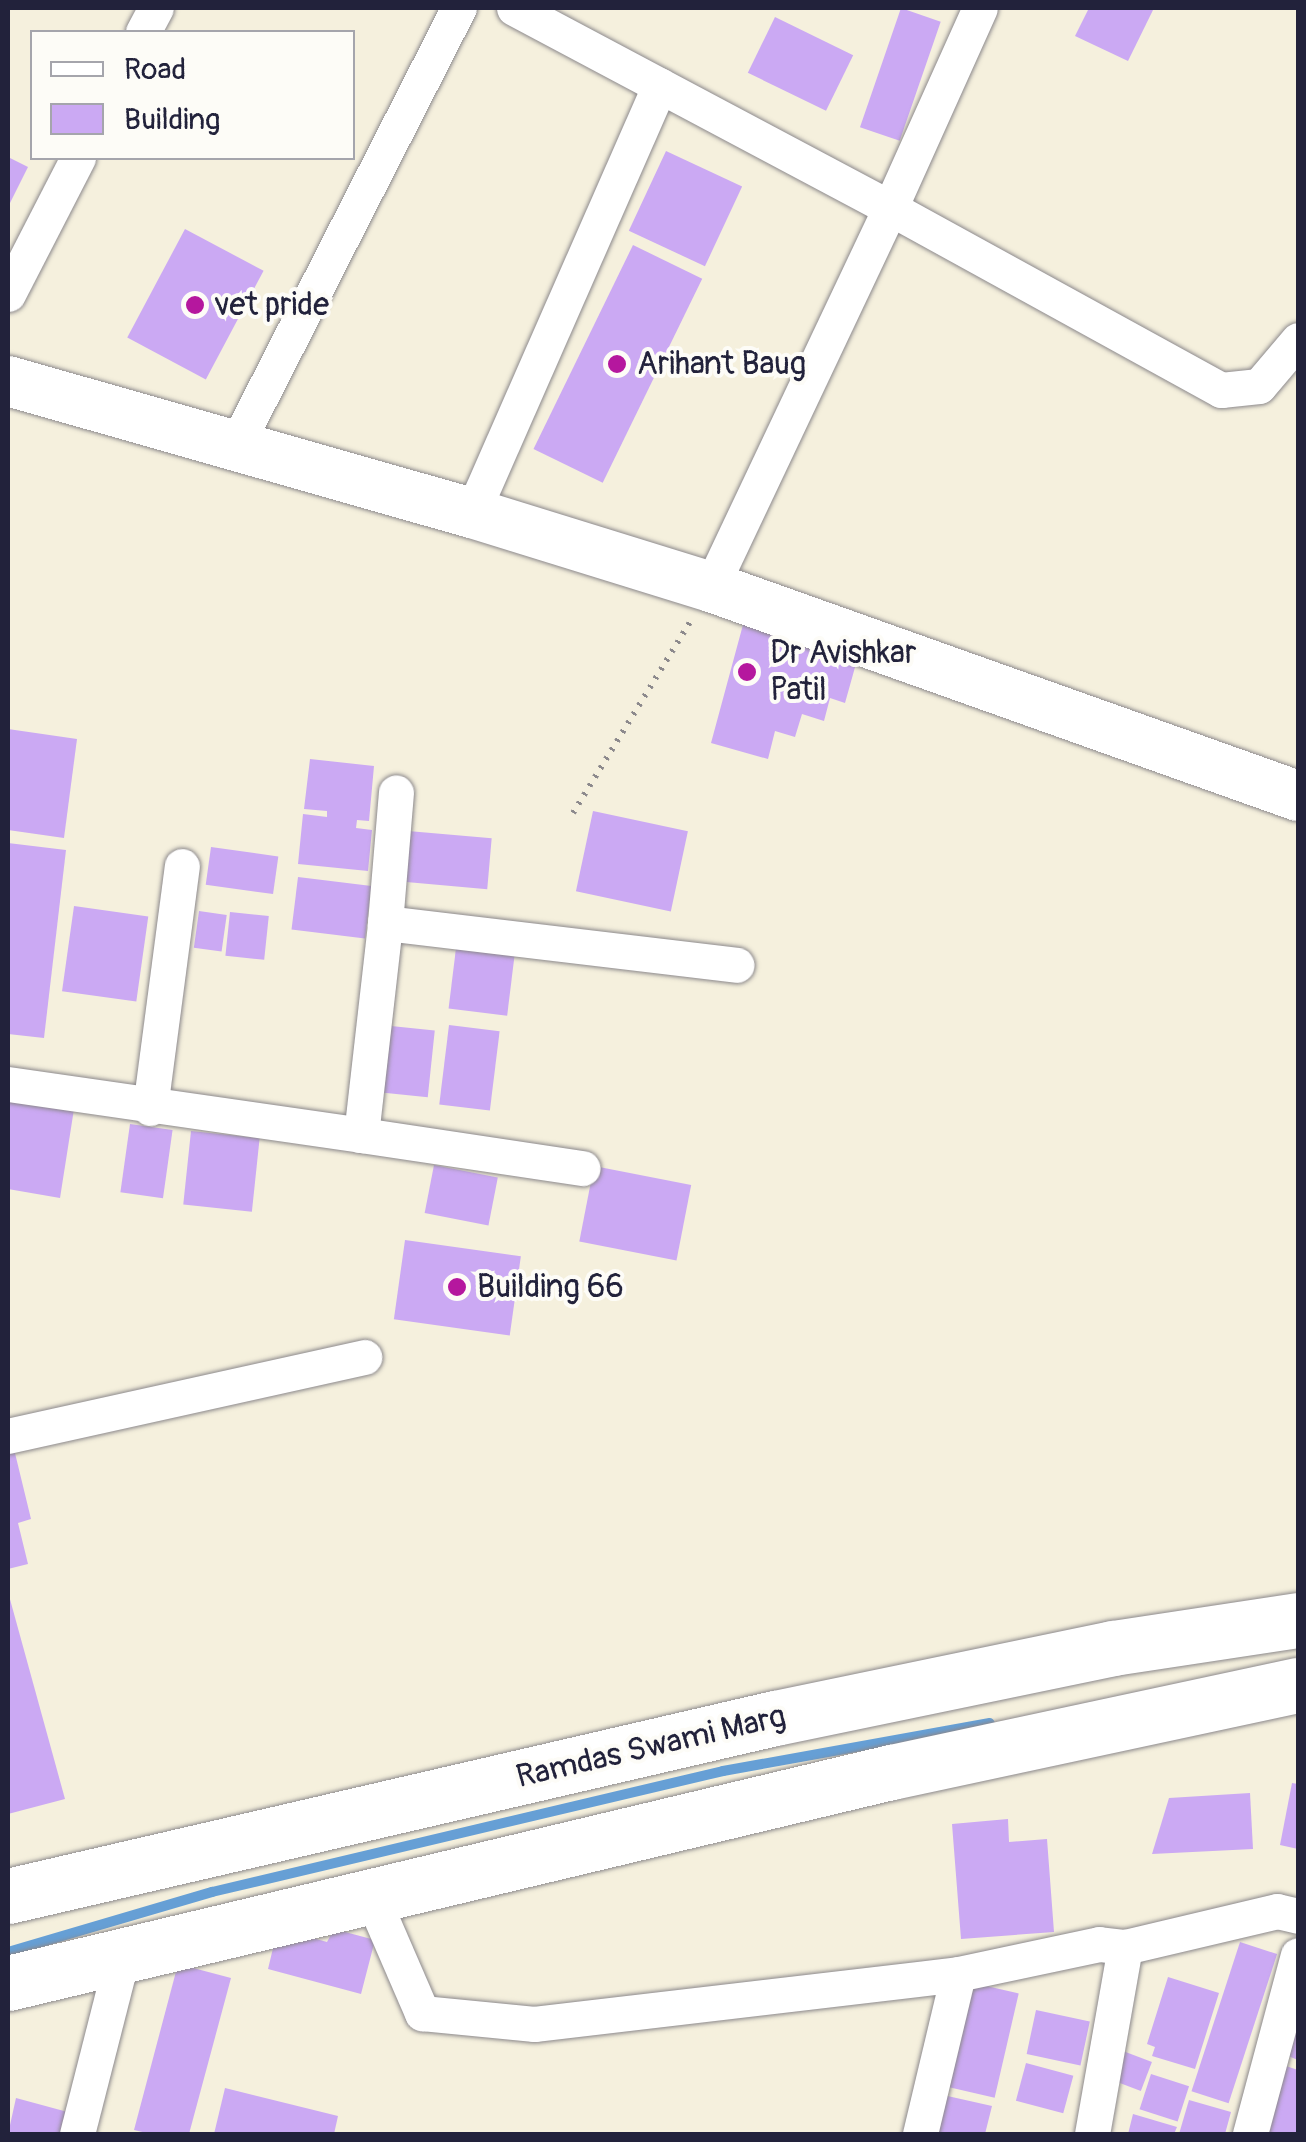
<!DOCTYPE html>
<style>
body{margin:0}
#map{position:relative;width:1306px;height:2142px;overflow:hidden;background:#f5f0dd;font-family:Pangolin,sans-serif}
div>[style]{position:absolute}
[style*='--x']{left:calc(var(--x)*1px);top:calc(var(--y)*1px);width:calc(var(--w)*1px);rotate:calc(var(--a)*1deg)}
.stream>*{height:10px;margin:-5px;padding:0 5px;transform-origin:5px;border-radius:5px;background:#669fd5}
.building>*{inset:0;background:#cba9f3;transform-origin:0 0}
.path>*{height:6px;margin-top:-3px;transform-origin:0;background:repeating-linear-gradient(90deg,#8c898c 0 2.5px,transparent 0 10.5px)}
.roads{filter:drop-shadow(0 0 2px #8c898c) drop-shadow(0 0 2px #8c898c)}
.street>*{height:35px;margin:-17.5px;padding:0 17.5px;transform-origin:17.5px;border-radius:17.5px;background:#fff}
.secondary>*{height:50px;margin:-25px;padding:0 25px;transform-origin:25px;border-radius:25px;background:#fff}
.primary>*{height:55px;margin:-27.5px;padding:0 27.5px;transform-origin:27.5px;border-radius:27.5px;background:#fff}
.dots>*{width:28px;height:28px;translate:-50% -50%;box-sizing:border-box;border:5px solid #fdfcf7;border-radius:50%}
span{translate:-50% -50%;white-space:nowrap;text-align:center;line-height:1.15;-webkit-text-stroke:8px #fdfcf7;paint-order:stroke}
.poi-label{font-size:32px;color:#22223b}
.left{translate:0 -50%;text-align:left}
.street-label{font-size:32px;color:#22223b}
.frame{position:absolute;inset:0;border:10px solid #22223b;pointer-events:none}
.legend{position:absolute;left:30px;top:30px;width:325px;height:130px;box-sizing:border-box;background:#fdfcf7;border:2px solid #a5a5ac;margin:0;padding:12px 18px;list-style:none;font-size:30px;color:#22223b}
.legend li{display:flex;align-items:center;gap:20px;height:50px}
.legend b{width:50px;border:2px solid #a5a5ac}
</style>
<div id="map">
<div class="stream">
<div style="--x:8;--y:1952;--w:213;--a:-16.4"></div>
<div style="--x:212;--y:1892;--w:525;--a:-13.32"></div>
<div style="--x:723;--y:1771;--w:271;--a:-10.2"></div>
</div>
<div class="building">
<div style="left:901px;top:8px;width:42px;height:126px;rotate:19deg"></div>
<div style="clip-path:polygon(1089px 8px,1154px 8px,1128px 61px,1075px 36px)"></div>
<div style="left:775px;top:17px;width:87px;height:62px;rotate:26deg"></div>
<div style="left:666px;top:151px;width:84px;height:88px;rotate:25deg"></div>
<div style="clip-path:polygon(8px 157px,28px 167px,8px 207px)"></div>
<div style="left:185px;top:229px;width:89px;height:123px;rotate:28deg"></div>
<div style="left:633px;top:245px;width:77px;height:227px;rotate:26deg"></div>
<div style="clip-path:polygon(744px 621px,859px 653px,845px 703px,830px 698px,824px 721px,802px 714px,795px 737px,775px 731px,768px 759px,711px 743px)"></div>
<div style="clip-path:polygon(8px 729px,77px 739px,64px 838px,8px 830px)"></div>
<div style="clip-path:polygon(310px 759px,374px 766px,369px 821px,357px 820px,356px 828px,372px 830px,368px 871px,298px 864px,303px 814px,327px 817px,327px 811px,304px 809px)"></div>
<div style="left:593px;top:811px;width:97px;height:82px;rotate:12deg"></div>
<div style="left:408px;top:831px;width:84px;height:51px;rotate:5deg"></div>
<div style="clip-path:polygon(8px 843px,66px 850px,44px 1038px,8px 1034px)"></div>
<div style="left:211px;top:847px;width:68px;height:38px;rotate:8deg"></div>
<div style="left:298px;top:877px;width:74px;height:53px;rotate:7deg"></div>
<div style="left:74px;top:906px;width:75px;height:86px;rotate:8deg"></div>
<div style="left:199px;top:911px;width:28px;height:37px;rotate:8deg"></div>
<div style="left:230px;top:912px;width:39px;height:44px;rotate:6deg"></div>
<div style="left:457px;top:940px;width:59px;height:69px;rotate:7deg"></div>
<div style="left:449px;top:1025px;width:51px;height:80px;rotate:7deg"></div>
<div style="left:391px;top:1026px;width:44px;height:67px;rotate:6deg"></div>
<div style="clip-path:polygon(8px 1099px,74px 1109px,60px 1198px,8px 1189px)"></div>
<div style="left:130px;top:1124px;width:43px;height:69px;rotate:8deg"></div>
<div style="left:191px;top:1131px;width:69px;height:74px;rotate:6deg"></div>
<div style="left:434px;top:1165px;width:65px;height:49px;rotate:11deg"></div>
<div style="left:594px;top:1166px;width:99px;height:77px;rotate:11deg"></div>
<div style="left:405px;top:1240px;width:117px;height:80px;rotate:8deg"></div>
<div style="clip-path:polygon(14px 1449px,31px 1519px,18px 1523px,28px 1564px,8px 1569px,8px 1451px)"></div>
<div style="clip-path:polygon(8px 1592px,65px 1799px,8px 1814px)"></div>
<div style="clip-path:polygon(1292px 1783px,1298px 1784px,1298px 1849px,1280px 1845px)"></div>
<div style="clip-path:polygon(1250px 1793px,1253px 1849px,1152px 1854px,1169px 1798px)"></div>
<div style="clip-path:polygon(1008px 1819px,1009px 1842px,1047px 1839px,1054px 1932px,961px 1939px,952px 1824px)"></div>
<div style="clip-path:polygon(334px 1929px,375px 1940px,361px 1994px,268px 1969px,275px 1940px,295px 1944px,298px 1934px,327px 1942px)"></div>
<div style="left:1240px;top:1942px;width:39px;height:157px;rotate:18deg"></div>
<div style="clip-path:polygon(178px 1964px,231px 1978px,189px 2134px,151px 2134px,134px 2130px)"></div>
<div style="clip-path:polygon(1168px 1977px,1219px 1993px,1195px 2069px,1152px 2056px,1155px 2047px,1147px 2044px)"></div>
<div style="left:969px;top:1982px;width:51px;height:107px;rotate:13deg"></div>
<div style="clip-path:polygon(1298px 2009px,1298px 2060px,1283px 2054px)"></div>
<div style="left:1036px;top:2010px;width:55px;height:45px;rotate:12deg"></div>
<div style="left:1123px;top:2051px;width:31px;height:31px;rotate:21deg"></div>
<div style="left:1026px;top:2063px;width:49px;height:39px;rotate:15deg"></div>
<div style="clip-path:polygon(1280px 2064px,1298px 2070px,1298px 2134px,1258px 2134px)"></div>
<div style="left:1151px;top:2074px;width:40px;height:37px;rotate:18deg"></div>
<div style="clip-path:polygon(225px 2088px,338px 2116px,334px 2134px,214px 2134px)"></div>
<div style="clip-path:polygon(943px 2095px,992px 2106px,985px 2134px,934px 2134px)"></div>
<div style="clip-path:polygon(16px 2098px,75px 2114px,70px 2134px,8px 2134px)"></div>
<div style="clip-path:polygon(1189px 2100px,1231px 2112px,1225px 2134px,1179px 2134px)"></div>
<div style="clip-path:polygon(1133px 2114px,1177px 2127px,1174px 2134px,1128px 2134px)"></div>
</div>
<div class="path">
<div style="--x:573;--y:813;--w:224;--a:-58.5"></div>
</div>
<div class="roads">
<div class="street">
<div style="--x:514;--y:8;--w:426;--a:28"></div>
<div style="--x:890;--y:208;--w:219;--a:-65.8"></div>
<div style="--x:143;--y:32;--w:27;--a:-62"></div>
<div style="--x:8;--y:294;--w:153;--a:-62.8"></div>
<div style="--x:236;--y:445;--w:491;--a:-63"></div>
<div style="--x:472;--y:513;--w:467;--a:-66.3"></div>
<div style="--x:711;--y:587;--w:419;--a:-64.7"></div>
<div style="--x:890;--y:208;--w:378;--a:28.8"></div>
<div style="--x:1221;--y:390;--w:38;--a:-6"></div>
<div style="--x:1259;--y:386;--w:60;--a:-49.7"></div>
<div style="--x:385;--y:923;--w:131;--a:-85.2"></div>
<div style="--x:8;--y:1084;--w:357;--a:8.2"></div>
<div style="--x:361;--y:1135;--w:213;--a:-83.5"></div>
<div style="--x:385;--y:923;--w:354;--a:6.8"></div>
<div style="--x:150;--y:1108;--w:244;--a:-82.5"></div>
<div style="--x:361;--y:1135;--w:224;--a:8.5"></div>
<div style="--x:8;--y:1436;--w:365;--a:-12.5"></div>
<div style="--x:371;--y:1895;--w:129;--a:66.6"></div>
<div style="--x:422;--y:2013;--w:113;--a:5.6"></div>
<div style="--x:534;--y:2024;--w:427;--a:-6.7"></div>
<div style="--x:958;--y:1974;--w:144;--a:-12"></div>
<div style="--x:1099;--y:1944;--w:26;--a:7"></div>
<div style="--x:1125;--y:1947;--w:156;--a:-13.3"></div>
<div style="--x:1277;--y:1911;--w:22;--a:13"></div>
<div style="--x:77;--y:2134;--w:186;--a:-75.7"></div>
<div style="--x:920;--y:2134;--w:164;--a:-76.6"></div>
<div style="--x:1092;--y:2134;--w:190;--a:-80"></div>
<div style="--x:1250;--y:2134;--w:185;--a:-75"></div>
</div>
<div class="secondary">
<div style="--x:8;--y:381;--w:482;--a:15.9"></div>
<div style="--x:472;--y:513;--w:250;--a:17.2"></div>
<div style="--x:711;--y:587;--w:623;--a:19.6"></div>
</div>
<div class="primary">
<div style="--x:8;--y:1896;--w:787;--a:-13.07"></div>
<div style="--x:775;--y:1718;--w:345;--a:-11.7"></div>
<div style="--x:1113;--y:1648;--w:187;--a:-8.6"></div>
<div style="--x:8;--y:1983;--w:908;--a:-13.44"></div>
<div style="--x:891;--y:1772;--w:416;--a:-12.1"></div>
</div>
</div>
<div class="dots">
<div style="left:195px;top:305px;background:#b5179e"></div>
<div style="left:617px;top:364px;background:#b5179e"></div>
<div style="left:747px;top:672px;background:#b5179e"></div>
<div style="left:457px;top:1287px;background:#b5179e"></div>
</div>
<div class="poi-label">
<span class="left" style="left:215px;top:305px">vet pride</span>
<span class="left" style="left:637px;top:364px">Arihant Baug</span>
<span class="left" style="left:770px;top:672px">Dr Avishkar<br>Patil</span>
<span class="left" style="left:477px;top:1287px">Building 66</span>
</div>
<div class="street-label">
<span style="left:651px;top:1747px;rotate:-13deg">Ramdas Swami Marg</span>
</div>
<div class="frame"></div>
<ul class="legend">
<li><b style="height:12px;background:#fff"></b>Road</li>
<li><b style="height:28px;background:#cba9f3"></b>Building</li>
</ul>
</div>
